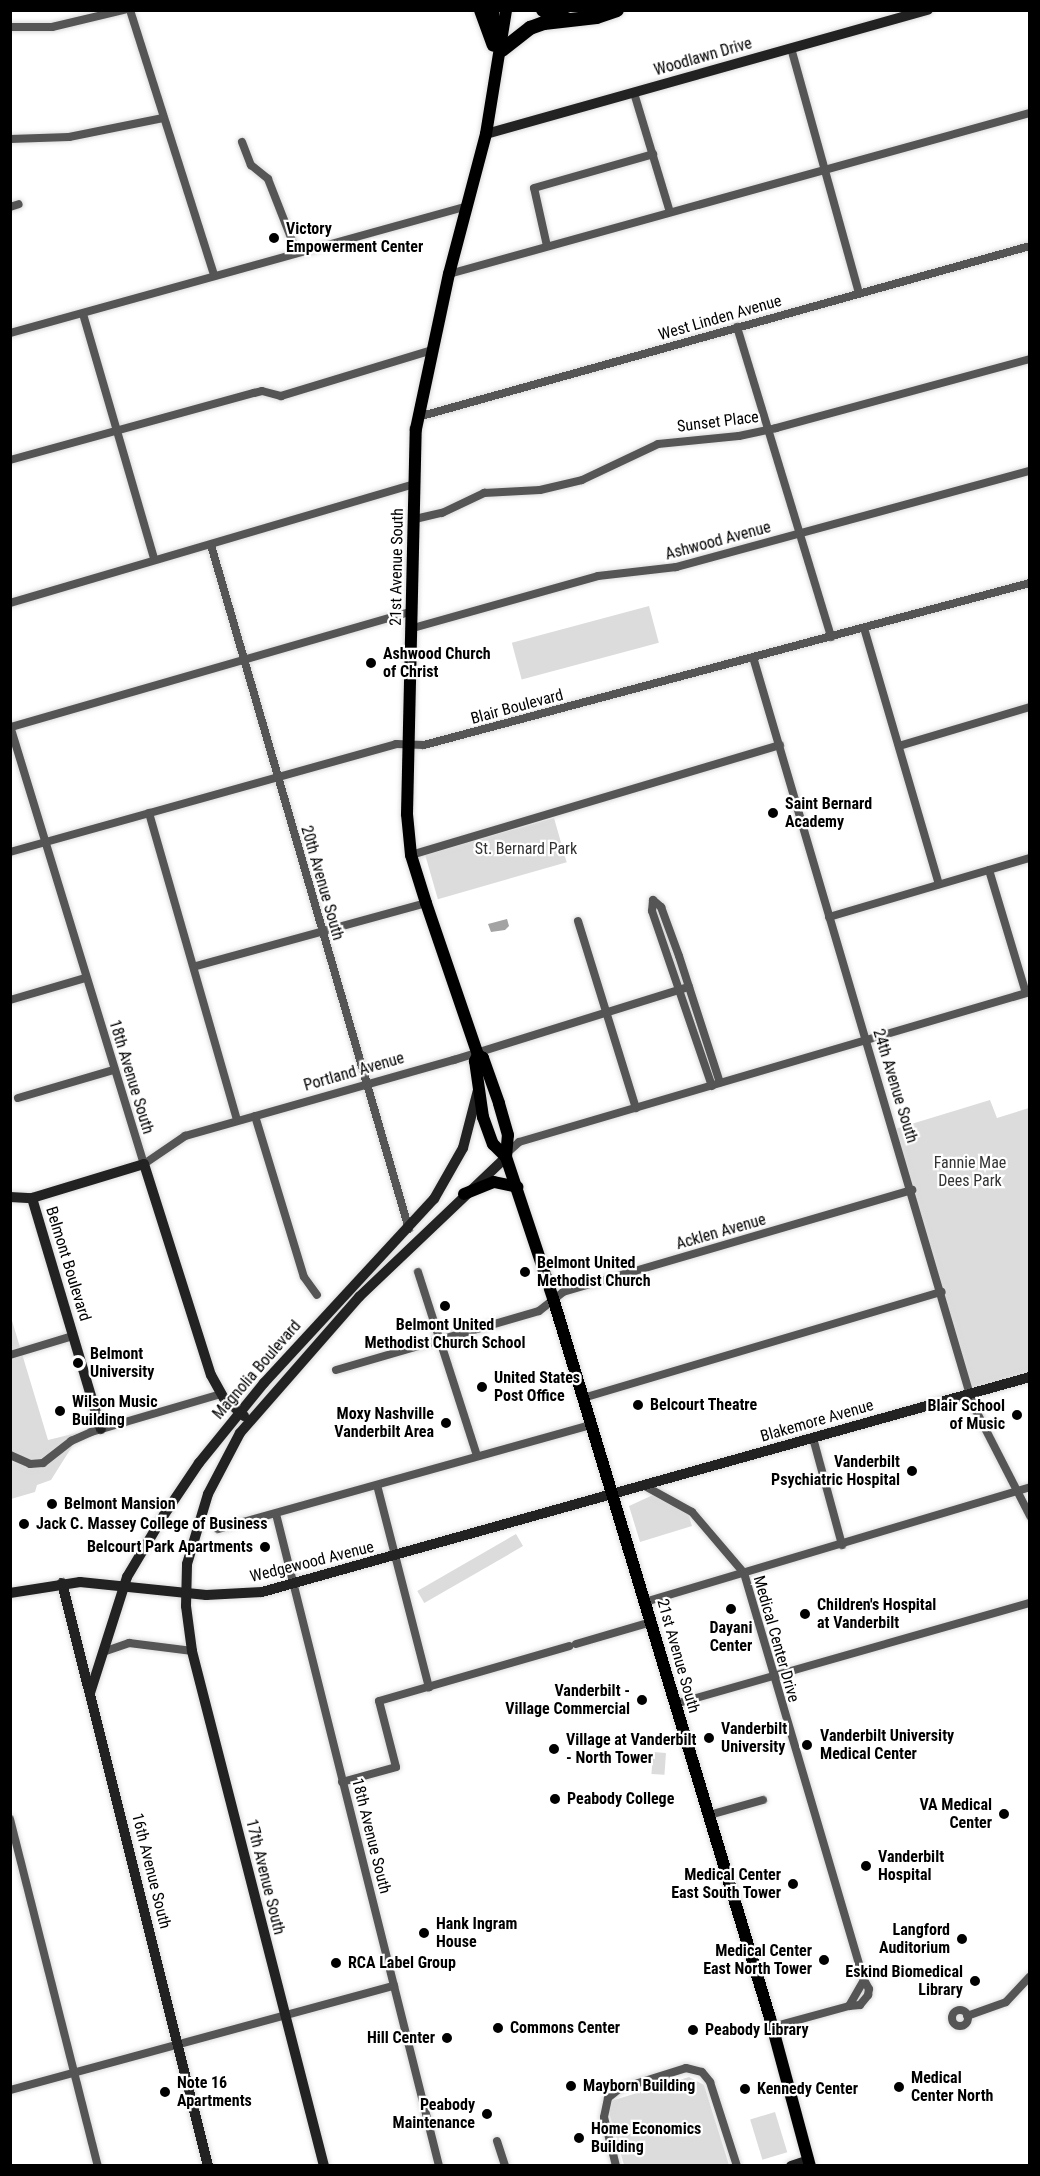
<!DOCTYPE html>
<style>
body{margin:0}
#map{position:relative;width:1040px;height:2176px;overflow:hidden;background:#fff;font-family:"Roboto Condensed",sans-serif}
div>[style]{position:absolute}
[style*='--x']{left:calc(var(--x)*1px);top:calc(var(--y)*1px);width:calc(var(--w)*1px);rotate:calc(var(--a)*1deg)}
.green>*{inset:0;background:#dcdcdc;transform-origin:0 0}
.water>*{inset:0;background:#a3a3a3}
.roads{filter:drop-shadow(0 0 2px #dbdbdb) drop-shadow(0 0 2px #dbdbdb)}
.street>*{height:8px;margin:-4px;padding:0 4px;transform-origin:4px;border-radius:4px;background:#555}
.street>.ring{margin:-4px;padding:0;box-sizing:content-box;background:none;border:8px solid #555;border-radius:50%}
.secondary>*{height:10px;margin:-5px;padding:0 5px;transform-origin:5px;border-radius:5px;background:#222}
.primary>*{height:12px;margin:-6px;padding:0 6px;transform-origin:6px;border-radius:6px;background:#000}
.highway>*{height:14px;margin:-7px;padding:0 7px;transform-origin:7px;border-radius:7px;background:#000}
.dots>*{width:16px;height:16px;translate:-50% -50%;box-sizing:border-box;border:3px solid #fff;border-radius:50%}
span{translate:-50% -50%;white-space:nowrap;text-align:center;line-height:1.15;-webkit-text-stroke:4.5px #fff;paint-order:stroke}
.street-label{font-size:16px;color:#000}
.poi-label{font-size:16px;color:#000;font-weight:700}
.left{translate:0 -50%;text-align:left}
.right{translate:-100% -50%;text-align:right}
.park-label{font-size:16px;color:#333}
.frame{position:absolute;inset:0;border:12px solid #000;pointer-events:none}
</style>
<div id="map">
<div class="green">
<div style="left:649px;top:606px;width:38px;height:142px;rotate:75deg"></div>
<div style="left:554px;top:818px;width:46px;height:134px;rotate:74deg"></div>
<div style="clip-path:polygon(990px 1100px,997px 1118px,1029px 1108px,1029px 1377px,970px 1394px,895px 1129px)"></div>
<div style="clip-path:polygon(10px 1314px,48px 1440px,77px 1433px,78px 1437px,51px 1480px,37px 1485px,35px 1492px,11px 1499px)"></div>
<div style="clip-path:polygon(653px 1495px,688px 1513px,692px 1526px,640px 1542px,629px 1506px)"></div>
<div style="left:516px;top:1534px;width:14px;height:114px;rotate:60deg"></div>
<div style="left:653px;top:1752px;width:13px;height:22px;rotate:4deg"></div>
<div style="clip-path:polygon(689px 2077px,704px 2085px,729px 2165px,624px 2165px,608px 2109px,611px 2101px)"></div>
<div style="left:775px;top:2112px;width:42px;height:26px;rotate:73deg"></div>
</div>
<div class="water">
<div style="clip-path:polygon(507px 919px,509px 926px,505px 930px,491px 932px,488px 924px)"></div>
</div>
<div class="roads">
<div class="street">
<div style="--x:130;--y:10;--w:278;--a:72.4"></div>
<div style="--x:10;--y:27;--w:42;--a:0"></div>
<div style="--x:52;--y:27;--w:74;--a:-13.3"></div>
<div style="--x:791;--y:48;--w:254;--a:74.5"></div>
<div style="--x:634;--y:93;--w:124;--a:73.2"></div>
<div style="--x:10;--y:139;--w:59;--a:-1.9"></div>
<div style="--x:69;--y:137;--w:96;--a:-11.4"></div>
<div style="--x:242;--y:142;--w:25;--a:69"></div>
<div style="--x:251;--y:165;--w:22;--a:39"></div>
<div style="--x:268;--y:179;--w:79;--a:68.6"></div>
<div style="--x:10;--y:207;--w:9;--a:-18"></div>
<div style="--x:547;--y:246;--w:59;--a:-102.6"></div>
<div style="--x:534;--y:188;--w:124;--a:-15.9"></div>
<div style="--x:449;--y:274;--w:603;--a:-15.49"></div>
<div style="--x:83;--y:314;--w:255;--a:73.8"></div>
<div style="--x:737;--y:327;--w:324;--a:73.1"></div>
<div style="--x:10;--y:333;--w:474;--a:-15.5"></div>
<div style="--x:418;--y:417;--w:635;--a:-15.61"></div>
<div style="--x:10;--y:460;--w:253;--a:-15.4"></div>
<div style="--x:254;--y:393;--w:8;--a:-14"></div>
<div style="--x:262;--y:391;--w:20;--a:15"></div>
<div style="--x:281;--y:396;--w:158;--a:-16.9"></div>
<div style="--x:415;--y:519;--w:28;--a:-13"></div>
<div style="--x:442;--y:513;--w:47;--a:-25.5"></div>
<div style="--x:484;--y:493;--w:56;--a:-3.1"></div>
<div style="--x:540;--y:490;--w:43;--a:-13.4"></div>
<div style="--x:582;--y:480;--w:84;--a:-25.3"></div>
<div style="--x:658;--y:444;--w:81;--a:-5.6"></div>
<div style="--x:739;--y:436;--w:38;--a:-12"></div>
<div style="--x:776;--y:428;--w:263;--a:-15.2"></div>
<div style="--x:211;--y:545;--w:712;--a:73.86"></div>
<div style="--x:10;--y:603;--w:422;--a:-16.4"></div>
<div style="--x:413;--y:628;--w:192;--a:-15.7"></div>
<div style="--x:598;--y:576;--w:79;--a:-6.6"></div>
<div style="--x:676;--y:567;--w:367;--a:-15.2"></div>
<div style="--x:864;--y:628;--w:267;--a:73.7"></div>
<div style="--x:753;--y:657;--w:780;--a:73.61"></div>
<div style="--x:973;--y:1405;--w:125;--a:62.8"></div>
<div style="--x:10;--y:726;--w:458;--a:73"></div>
<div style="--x:144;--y:1164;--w:50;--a:-34.3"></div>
<div style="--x:185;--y:1136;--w:280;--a:-15.8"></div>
<div style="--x:454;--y:1060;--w:246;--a:-17.3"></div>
<div style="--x:11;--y:727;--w:418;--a:-16.1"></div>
<div style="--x:899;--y:746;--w:137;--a:-16.6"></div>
<div style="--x:149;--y:813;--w:319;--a:74"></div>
<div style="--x:10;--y:852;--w:401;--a:-15.6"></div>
<div style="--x:396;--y:744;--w:28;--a:2"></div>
<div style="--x:424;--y:745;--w:627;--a:-14.97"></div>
<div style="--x:411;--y:855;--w:385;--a:-16.6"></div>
<div style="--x:989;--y:870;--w:128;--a:73.3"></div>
<div style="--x:653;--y:900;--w:11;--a:41"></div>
<div style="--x:661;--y:907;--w:52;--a:69.8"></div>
<div style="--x:679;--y:956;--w:133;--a:72.1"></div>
<div style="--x:653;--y:900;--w:11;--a:95"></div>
<div style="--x:652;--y:911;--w:185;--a:71.1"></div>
<div style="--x:829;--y:917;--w:209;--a:-16.4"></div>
<div style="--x:578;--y:921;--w:196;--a:72.8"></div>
<div style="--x:196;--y:966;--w:238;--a:-15.3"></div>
<div style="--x:10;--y:1000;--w:78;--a:-16.3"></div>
<div style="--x:18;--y:1098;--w:99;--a:-16.4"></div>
<div style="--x:255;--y:1116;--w:168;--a:73.1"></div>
<div style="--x:304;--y:1277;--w:22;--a:54"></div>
<div style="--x:508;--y:1152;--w:15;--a:-42"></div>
<div style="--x:519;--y:1142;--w:533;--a:-16.36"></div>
<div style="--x:418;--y:1272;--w:193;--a:72.2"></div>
<div style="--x:10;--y:1355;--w:66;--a:-16.8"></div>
<div style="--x:336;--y:1370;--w:211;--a:-16.2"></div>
<div style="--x:539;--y:1311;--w:31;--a:-38"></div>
<div style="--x:563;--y:1292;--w:364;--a:-16.3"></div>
<div style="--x:583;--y:1398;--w:374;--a:-16.5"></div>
<div style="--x:813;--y:1438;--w:111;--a:74.8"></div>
<div style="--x:10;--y:1455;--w:22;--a:24"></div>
<div style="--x:30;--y:1464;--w:13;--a:-4"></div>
<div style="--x:43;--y:1463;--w:36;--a:-38"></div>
<div style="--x:71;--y:1441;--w:22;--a:-24"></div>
<div style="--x:91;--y:1432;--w:135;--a:-16.3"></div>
<div style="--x:377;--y:1485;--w:209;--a:75.6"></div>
<div style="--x:643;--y:1485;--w:56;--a:28.9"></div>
<div style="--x:692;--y:1512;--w:80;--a:49.6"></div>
<div style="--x:744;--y:1573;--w:424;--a:73.6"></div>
<div style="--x:864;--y:1980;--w:30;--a:120"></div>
<div style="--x:849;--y:2006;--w:80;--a:164.7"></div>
<div style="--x:276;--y:1514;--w:672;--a:75.96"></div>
<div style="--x:218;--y:1529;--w:387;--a:-15.6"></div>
<div style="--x:645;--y:1602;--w:402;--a:-16.6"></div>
<div style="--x:576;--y:1644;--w:78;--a:-16.3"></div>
<div style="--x:103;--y:1652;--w:28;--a:-19"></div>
<div style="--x:129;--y:1643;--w:64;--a:7.2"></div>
<div style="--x:675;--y:1704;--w:369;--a:-15.9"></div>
<div style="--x:342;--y:1782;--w:56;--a:-15.5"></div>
<div style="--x:396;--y:1767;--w:68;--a:-104.4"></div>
<div style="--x:379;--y:1701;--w:198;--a:-16.1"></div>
<div style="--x:709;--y:1815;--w:56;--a:-15.5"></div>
<div style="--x:10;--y:1819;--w:358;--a:75.8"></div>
<div style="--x:849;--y:2006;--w:11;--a:-5"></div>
<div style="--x:860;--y:2005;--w:13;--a:-51"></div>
<div style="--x:868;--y:1995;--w:6;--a:-81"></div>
<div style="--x:869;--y:1989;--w:10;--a:-119"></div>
<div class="ring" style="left:952px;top:2010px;width:8px;height:8px"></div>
<div style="--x:967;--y:2016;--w:41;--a:-19.7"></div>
<div style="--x:1006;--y:2002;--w:35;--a:-47"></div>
<div style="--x:10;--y:2090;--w:398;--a:-15.2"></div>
<div style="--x:497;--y:2141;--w:26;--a:72"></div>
<div style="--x:616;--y:2166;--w:50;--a:-103.8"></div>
<div style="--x:604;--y:2117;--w:19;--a:-78"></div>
<div style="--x:608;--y:2098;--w:14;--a:-39"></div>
<div style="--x:619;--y:2089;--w:70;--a:-17.4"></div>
<div style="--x:686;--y:2068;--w:16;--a:14"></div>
<div style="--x:702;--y:2072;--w:13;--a:51"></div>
<div style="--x:710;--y:2082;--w:88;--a:72.2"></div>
</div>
<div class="secondary">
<div style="--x:486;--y:134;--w:459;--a:-15.7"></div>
<div style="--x:10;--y:1197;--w:22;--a:3"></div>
<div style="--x:32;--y:1198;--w:117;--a:-16.9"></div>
<div style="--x:144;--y:1164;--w:221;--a:72.4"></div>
<div style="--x:211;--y:1375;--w:26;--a:61"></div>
<div style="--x:224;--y:1398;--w:27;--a:42"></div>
<div style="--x:32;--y:1198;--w:241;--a:73.4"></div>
<div style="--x:62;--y:1583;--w:601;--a:75.94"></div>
<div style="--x:10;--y:1593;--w:71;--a:-8.9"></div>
<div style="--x:80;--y:1582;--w:127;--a:5.9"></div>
<div style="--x:206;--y:1595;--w:56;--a:-3.1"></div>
<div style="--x:262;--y:1592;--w:798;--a:-15.64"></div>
<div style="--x:90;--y:1693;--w:122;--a:-72.3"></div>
<div style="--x:127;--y:1577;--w:72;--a:-59.2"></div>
<div style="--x:164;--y:1515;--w:63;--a:-56.1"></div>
<div style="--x:199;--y:1463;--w:103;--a:-50.9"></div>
<div style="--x:264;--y:1383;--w:251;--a:-47.3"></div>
<div style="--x:434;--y:1199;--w:59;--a:-60.4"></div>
<div style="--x:463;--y:1148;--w:60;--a:-75.5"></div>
<div style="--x:324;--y:2166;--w:532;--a:-104.38"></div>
<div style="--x:192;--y:1651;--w:45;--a:-97.6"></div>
<div style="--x:186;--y:1606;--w:42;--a:-88.6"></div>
<div style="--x:187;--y:1564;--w:73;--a:-73.3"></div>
<div style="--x:208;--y:1494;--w:69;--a:-62.3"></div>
<div style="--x:240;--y:1433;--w:181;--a:-48.8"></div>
<div style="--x:359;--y:1297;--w:203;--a:-43.6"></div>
<div style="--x:791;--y:2166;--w:19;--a:-18"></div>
</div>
<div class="primary">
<div style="--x:493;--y:10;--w:29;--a:88"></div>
<div style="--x:478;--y:1055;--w:7;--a:117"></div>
<div style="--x:475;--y:1061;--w:57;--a:81.9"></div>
<div style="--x:483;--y:1117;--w:29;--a:70"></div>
<div style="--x:493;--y:1144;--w:18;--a:45"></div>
<div style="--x:506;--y:1157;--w:149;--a:71.6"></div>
<div style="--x:553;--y:1298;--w:752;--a:73.23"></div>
<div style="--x:770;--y:2018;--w:153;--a:74.9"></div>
<div style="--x:506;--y:1157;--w:22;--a:-85"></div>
<div style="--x:508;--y:1135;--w:33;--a:-106"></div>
<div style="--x:499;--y:1103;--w:48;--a:-109.6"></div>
<div style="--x:483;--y:1058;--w:6;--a:-149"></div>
<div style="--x:478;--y:1055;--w:161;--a:-108.9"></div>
<div style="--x:426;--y:903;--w:50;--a:-107.4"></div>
<div style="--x:411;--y:855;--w:41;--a:-95.6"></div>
<div style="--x:407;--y:814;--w:385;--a:-88.7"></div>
<div style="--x:416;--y:429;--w:158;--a:-78"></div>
<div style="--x:449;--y:274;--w:145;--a:-75.2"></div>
<div style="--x:486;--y:134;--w:126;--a:-80.8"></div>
<div style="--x:464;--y:1194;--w:32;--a:-22"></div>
<div style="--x:494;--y:1182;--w:24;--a:12"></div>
</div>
<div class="highway">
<div style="--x:481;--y:10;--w:37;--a:70"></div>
<div style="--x:543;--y:10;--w:26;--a:21"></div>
<div style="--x:502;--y:50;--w:36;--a:-38"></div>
<div style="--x:530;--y:28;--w:15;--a:-20"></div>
<div style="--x:544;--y:23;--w:53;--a:-6.5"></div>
<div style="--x:597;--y:17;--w:21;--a:-19"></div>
</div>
</div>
<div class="dots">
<div style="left:274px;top:238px;background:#000"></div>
<div style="left:371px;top:663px;background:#000"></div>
<div style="left:773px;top:813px;background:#000"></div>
<div style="left:525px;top:1272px;background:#000"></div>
<div style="left:445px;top:1306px;background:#000"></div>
<div style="left:78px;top:1363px;background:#000"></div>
<div style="left:482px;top:1387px;background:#000"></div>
<div style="left:638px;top:1405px;background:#000"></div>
<div style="left:60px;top:1411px;background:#000"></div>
<div style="left:1017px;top:1415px;background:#000"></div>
<div style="left:446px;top:1423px;background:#000"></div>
<div style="left:912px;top:1471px;background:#000"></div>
<div style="left:52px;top:1504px;background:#000"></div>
<div style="left:24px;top:1524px;background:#000"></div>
<div style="left:265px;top:1547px;background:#000"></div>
<div style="left:731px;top:1609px;background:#000"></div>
<div style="left:805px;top:1614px;background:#000"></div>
<div style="left:642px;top:1700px;background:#000"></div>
<div style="left:709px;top:1738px;background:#000"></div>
<div style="left:807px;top:1745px;background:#000"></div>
<div style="left:554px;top:1749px;background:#000"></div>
<div style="left:555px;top:1799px;background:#000"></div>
<div style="left:1004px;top:1814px;background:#000"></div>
<div style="left:866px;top:1866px;background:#000"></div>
<div style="left:793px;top:1884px;background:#000"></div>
<div style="left:424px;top:1933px;background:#000"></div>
<div style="left:962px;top:1939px;background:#000"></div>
<div style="left:824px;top:1960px;background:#000"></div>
<div style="left:336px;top:1963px;background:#000"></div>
<div style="left:975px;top:1981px;background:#000"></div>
<div style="left:498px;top:2028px;background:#000"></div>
<div style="left:693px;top:2030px;background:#000"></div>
<div style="left:447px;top:2038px;background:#000"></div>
<div style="left:571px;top:2086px;background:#000"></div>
<div style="left:899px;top:2087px;background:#000"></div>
<div style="left:745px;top:2089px;background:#000"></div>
<div style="left:165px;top:2092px;background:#000"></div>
<div style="left:487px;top:2114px;background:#000"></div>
<div style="left:579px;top:2138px;background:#000"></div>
</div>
<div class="street-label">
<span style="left:703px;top:57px;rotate:-16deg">Woodlawn Drive</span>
<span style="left:720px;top:318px;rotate:-16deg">West Linden Avenue</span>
<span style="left:718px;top:422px;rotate:-7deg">Sunset Place</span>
<span style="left:718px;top:541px;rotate:-15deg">Ashwood Avenue</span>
<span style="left:397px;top:567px;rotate:-89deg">21st Avenue South</span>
<span style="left:517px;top:707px;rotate:-15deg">Blair Boulevard</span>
<span style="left:322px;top:883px;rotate:74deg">20th Avenue South</span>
<span style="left:354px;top:1072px;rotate:-16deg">Portland Avenue</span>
<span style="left:131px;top:1077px;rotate:73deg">18th Avenue South</span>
<span style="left:895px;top:1086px;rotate:73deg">24th Avenue South</span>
<span style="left:721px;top:1232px;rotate:-16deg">Acklen Avenue</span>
<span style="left:68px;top:1264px;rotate:73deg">Belmont Boulevard</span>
<span style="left:257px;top:1370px;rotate:-49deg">Magnolia Boulevard</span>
<span style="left:817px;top:1421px;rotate:-16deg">Blakemore Avenue</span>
<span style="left:312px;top:1562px;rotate:-14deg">Wedgewood Avenue</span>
<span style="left:776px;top:1639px;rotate:74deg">Medical Center Drive</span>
<span style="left:678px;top:1656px;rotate:74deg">21st Avenue South</span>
<span style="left:371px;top:1836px;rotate:76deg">18th Avenue South</span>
<span style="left:151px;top:1871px;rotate:76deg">16th Avenue South</span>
<span style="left:265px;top:1877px;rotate:76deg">17th Avenue South</span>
</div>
<div class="poi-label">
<span class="left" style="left:286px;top:238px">Victory<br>Empowerment Center</span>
<span class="left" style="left:383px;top:663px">Ashwood Church<br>of Christ</span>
<span class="left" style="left:785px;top:813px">Saint Bernard<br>Academy</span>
<span class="left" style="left:537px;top:1272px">Belmont United<br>Methodist Church</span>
<span style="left:445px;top:1334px">Belmont United<br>Methodist Church School</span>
<span class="left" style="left:90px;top:1363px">Belmont<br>University</span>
<span class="left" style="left:494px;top:1387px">United States<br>Post Office</span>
<span class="left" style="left:72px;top:1411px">Wilson Music<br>Building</span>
<span class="left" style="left:650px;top:1405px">Belcourt Theatre</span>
<span class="right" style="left:1005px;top:1415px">Blair School<br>of Music</span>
<span class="right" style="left:434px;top:1423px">Moxy Nashville<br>Vanderbilt Area</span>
<span class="right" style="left:900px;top:1471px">Vanderbilt<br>Psychiatric Hospital</span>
<span class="left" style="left:64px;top:1504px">Belmont Mansion</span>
<span class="left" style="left:36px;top:1524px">Jack C. Massey College of Business</span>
<span class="right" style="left:253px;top:1547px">Belcourt Park Apartments</span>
<span class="left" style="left:817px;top:1614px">Children's Hospital<br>at Vanderbilt</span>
<span style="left:731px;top:1637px">Dayani<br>Center</span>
<span class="right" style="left:630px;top:1700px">Vanderbilt -<br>Village Commercial</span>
<span class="left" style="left:721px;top:1738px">Vanderbilt<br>University</span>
<span class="left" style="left:820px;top:1745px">Vanderbilt University<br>Medical Center</span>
<span class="left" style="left:566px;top:1749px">Village at Vanderbilt<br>- North Tower</span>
<span class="left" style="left:567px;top:1799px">Peabody College</span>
<span class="right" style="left:992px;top:1814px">VA Medical<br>Center</span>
<span class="left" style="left:878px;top:1866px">Vanderbilt<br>Hospital</span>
<span class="right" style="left:781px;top:1884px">Medical Center<br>East South Tower</span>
<span class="left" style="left:436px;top:1933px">Hank Ingram<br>House</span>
<span class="right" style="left:950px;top:1939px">Langford<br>Auditorium</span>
<span class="right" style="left:812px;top:1960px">Medical Center<br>East North Tower</span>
<span class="left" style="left:348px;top:1963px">RCA Label Group</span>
<span class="right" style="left:963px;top:1981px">Eskind Biomedical<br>Library</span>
<span class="left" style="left:510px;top:2028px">Commons Center</span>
<span class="left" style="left:705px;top:2030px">Peabody Library</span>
<span class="right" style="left:435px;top:2038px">Hill Center</span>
<span class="left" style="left:911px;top:2087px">Medical<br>Center North</span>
<span class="left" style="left:177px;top:2092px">Note 16<br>Apartments</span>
<span class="left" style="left:583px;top:2086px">Mayborn Building</span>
<span class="left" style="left:757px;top:2089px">Kennedy Center</span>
<span class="right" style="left:475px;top:2114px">Peabody<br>Maintenance</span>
<span class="left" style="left:591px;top:2138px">Home Economics<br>Building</span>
</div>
<div class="park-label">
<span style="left:526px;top:849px">St. Bernard Park</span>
<span style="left:970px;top:1172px">Fannie Mae<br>Dees Park</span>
</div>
<div class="frame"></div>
</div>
